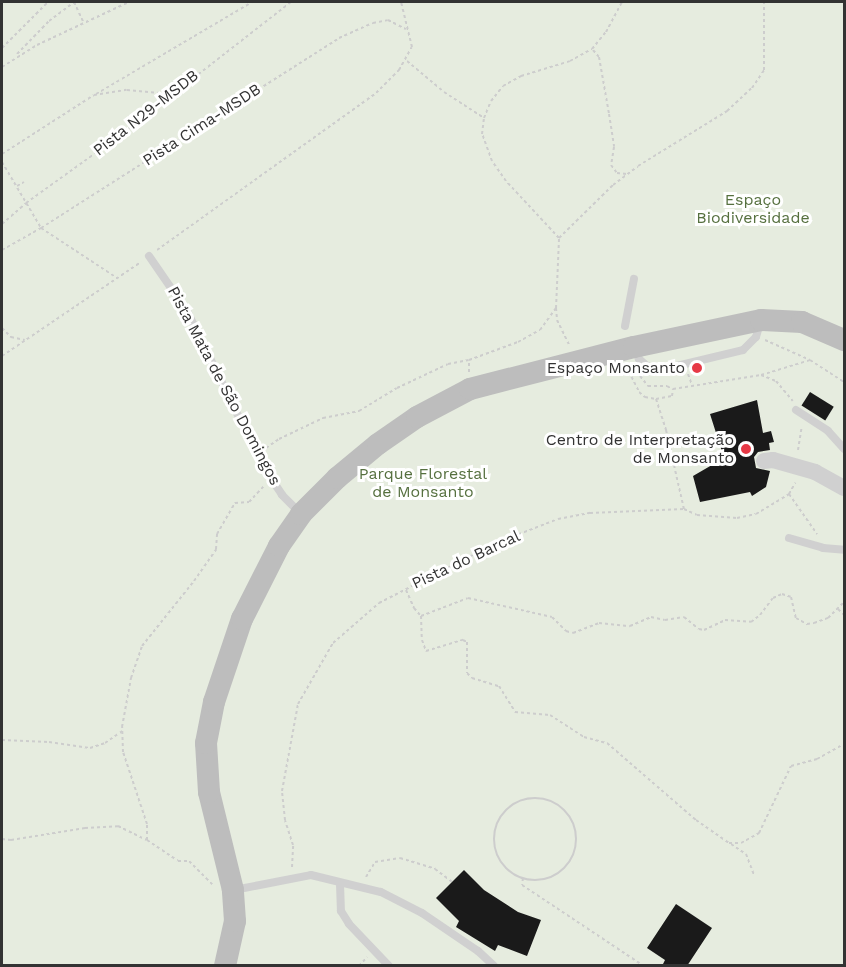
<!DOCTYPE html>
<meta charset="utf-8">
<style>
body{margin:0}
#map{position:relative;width:846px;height:967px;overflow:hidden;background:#fff;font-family:"Work Sans",sans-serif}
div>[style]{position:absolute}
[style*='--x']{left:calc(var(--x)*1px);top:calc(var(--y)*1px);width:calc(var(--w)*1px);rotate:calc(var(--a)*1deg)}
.green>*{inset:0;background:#e6ecdf;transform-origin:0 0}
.building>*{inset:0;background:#1a1a1a;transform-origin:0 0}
.path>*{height:2px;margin-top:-1px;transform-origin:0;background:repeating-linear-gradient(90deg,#cdcdcd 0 3px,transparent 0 6px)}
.path>.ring{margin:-1px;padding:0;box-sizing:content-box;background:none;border:2px solid #cdcdcd;border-radius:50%}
.lane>*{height:8px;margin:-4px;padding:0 4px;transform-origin:4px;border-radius:4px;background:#d0d0d0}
.street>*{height:16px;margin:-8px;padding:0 8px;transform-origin:8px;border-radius:8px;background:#d0d0d0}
.secondary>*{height:22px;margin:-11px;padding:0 11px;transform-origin:11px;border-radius:11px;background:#bdbdbd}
.dots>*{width:16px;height:16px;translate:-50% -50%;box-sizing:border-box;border:3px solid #fff;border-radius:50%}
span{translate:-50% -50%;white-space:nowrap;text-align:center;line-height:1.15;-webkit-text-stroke:6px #fff;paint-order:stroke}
.street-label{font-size:16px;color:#333}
.park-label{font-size:16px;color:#56703f}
.poi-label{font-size:16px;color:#333}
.right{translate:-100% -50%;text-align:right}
.frame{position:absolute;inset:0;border:3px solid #333;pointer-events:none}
</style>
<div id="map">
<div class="green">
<div style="left:2px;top:2px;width:842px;height:963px"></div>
</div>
<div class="building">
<div style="left:810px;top:392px;width:28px;height:16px;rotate:32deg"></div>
<div style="clip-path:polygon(757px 400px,763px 433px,771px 431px,774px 442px,769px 443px,770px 450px,758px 452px,754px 457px,756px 468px,770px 471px,766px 487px,752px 496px,750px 492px,700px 502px,693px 476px,724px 458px,710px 414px)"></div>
<div style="clip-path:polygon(464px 870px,484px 890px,518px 912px,541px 920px,527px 956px,498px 945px,495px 951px,456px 927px,459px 921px,436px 898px)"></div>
<div style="clip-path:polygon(676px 904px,712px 928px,687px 966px,662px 966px,665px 960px,647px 948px)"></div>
</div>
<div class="path">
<div style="--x:74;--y:2;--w:23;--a:65"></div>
<div style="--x:2;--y:48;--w:65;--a:-45"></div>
<div style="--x:593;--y:50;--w:9;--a:49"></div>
<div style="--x:599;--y:57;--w:58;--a:80"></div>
<div style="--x:609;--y:114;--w:33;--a:81"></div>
<div style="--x:614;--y:147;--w:18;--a:99"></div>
<div style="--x:611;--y:165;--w:10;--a:53"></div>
<div style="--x:617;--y:173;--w:10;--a:6"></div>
<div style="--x:17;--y:54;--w:46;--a:-45.9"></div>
<div style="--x:49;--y:21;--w:31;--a:-37"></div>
<div style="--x:407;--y:61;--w:48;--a:40"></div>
<div style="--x:444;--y:92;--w:48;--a:33"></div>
<div style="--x:2;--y:67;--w:41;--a:-32.2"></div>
<div style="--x:37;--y:45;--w:102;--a:-25.1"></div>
<div style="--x:96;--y:94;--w:181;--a:-30.5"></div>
<div style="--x:2;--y:154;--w:109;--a:-32.7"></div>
<div style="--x:94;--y:95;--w:33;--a:-9"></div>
<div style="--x:127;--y:90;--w:43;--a:5.3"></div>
<div style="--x:2;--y:162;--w:77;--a:59.4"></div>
<div style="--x:41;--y:228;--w:91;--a:33.3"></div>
<div style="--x:17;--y:186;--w:8;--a:-30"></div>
<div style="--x:2;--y:224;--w:32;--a:-41"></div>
<div style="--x:26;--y:203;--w:113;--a:-35.7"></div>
<div style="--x:118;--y:137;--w:219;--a:-38"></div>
<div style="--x:559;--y:238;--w:78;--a:-132.9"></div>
<div style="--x:506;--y:181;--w:24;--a:-125"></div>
<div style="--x:492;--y:161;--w:29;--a:-110"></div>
<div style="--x:482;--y:134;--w:16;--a:-83"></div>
<div style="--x:484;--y:118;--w:18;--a:-68"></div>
<div style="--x:491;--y:101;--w:19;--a:-51"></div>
<div style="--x:503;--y:86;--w:21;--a:-29"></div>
<div style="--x:521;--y:76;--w:51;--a:-17"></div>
<div style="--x:570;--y:61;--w:25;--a:-29"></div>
<div style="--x:592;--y:49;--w:22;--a:-51"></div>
<div style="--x:606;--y:32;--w:34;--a:-62"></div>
<div style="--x:2;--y:250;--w:45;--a:-29.4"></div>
<div style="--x:41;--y:228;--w:353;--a:-32.5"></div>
<div style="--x:339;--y:38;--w:37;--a:-24"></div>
<div style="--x:373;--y:23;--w:15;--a:-11"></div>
<div style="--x:388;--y:20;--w:20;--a:27"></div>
<div style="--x:157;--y:250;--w:269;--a:-35.6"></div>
<div style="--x:376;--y:93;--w:33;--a:-45"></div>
<div style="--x:399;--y:70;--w:26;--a:-61"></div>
<div style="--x:412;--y:47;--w:46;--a:-103.7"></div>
<div style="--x:556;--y:308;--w:12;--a:85"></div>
<div style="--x:557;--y:320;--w:28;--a:64"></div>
<div style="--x:2;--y:328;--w:13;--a:45"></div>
<div style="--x:11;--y:337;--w:14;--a:12"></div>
<div style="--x:765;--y:340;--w:49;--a:24"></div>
<div style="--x:810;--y:360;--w:40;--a:32.9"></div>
<div style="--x:2;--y:356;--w:168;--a:-34.1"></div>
<div style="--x:626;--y:366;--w:29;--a:63"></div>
<div style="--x:639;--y:392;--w:8;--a:40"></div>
<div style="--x:645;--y:397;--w:11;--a:10"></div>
<div style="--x:656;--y:399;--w:16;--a:-11"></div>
<div style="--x:672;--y:396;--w:7;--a:-82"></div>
<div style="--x:673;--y:389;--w:89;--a:-9"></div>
<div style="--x:761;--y:375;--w:51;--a:-17"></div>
<div style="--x:469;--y:372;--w:12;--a:-90"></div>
<div style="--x:688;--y:374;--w:12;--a:70"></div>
<div style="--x:761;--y:375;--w:16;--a:22"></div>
<div style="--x:776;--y:381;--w:26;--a:50"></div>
<div style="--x:640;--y:376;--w:13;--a:51"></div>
<div style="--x:648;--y:386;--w:19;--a:0"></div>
<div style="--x:667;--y:386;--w:6;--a:31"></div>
<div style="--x:656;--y:399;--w:33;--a:72"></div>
<div style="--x:666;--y:430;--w:81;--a:77.2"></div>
<div style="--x:266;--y:448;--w:16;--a:-35"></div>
<div style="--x:279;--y:439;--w:49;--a:-25.5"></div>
<div style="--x:323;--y:418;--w:37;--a:-11"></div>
<div style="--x:359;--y:411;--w:44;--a:-31.2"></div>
<div style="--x:397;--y:388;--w:56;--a:-25.2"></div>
<div style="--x:448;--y:364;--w:21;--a:-11"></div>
<div style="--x:469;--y:360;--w:52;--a:-20.2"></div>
<div style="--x:518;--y:342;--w:25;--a:-29"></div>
<div style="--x:540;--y:330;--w:27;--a:-54"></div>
<div style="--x:556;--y:308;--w:70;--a:-87.5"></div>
<div style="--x:559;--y:238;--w:76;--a:-44.5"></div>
<div style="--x:613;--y:185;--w:31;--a:-37"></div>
<div style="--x:638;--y:166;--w:105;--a:-31.7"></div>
<div style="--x:727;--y:111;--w:34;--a:-43"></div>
<div style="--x:752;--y:88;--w:22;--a:-56"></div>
<div style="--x:764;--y:70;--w:68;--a:-90"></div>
<div style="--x:798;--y:450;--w:24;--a:-81"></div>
<div style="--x:789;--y:494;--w:13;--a:-61"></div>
<div style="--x:406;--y:590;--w:20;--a:66"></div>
<div style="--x:414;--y:608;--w:11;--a:49"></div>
<div style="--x:421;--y:616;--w:50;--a:-21"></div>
<div style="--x:468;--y:598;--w:86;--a:12.7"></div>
<div style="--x:552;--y:617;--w:20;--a:45"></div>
<div style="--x:566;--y:631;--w:7;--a:16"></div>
<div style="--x:573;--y:633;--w:28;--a:-21"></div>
<div style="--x:599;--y:623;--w:31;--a:6"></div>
<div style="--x:630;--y:626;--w:23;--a:-23"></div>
<div style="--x:651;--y:617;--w:14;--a:12"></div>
<div style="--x:665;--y:620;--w:19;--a:-9"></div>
<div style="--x:684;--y:617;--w:19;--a:39"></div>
<div style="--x:699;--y:629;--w:5;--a:11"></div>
<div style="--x:704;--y:630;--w:23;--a:-25"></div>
<div style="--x:725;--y:620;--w:26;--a:4"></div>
<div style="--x:751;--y:622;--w:11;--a:-38"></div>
<div style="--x:760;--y:615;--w:21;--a:-53"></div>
<div style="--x:773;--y:598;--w:10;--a:-24"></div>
<div style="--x:782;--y:594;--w:9;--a:18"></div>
<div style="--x:791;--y:597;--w:22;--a:77"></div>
<div style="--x:796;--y:618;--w:13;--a:29"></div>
<div style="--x:807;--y:624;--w:7;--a:-8"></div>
<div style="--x:814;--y:623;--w:15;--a:-20"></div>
<div style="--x:828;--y:618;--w:23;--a:-45"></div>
<div style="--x:838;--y:609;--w:8;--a:45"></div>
<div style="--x:421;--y:616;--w:24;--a:88"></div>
<div style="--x:422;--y:640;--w:12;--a:70"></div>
<div style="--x:426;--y:651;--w:39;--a:-17"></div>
<div style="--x:463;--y:640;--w:4;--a:27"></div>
<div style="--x:467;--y:642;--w:31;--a:90"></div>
<div style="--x:467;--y:673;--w:7;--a:45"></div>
<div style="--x:472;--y:678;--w:28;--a:17"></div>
<div style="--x:499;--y:686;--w:31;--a:58"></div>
<div style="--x:515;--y:712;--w:35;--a:5"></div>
<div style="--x:550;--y:715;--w:40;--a:32.9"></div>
<div style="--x:584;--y:737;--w:24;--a:15"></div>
<div style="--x:607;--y:743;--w:118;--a:40.9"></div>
<div style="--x:696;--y:820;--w:40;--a:34.9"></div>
<div style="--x:729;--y:843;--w:12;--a:0"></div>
<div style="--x:741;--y:843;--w:21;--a:-29"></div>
<div style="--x:759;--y:833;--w:74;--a:-64.5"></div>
<div style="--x:791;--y:766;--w:27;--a:-15"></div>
<div style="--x:817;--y:759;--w:31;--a:-29"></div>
<div style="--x:2;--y:740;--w:47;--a:2.4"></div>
<div style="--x:49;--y:742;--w:41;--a:8.3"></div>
<div style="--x:90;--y:748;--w:16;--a:-18"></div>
<div style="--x:105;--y:743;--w:21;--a:-35"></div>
<div class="ring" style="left:494px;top:798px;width:80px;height:80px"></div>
<div style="--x:2;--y:839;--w:9;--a:6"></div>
<div style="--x:11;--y:840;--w:75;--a:-9.2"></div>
<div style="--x:85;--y:828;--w:33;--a:-3"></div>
<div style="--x:118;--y:826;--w:32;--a:26"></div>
<div style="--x:147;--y:840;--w:37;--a:34"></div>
<div style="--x:178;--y:861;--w:11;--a:0"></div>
<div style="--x:189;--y:861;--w:33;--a:45"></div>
<div style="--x:147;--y:840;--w:16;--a:-90"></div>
<div style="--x:147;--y:824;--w:76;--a:-108.4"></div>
<div style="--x:123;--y:752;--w:25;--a:-92"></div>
<div style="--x:122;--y:727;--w:50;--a:-79.6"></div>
<div style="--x:131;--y:678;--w:34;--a:-71"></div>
<div style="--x:142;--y:646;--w:83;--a:-51.3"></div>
<div style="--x:194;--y:581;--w:39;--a:-55"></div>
<div style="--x:216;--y:549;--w:15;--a:-86"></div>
<div style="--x:217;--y:534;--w:36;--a:-60"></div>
<div style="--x:235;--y:503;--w:14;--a:-4"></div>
<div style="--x:249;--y:502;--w:21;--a:-47"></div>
<div style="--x:731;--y:844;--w:18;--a:34"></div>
<div style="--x:746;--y:854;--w:22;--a:69"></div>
<div style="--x:292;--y:867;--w:22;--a:-87"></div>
<div style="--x:293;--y:845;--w:26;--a:-108"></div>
<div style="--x:285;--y:820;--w:29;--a:-96"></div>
<div style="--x:282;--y:791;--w:88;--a:-79.6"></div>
<div style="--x:298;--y:704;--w:70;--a:-60.2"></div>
<div style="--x:333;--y:643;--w:61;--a:-41"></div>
<div style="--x:379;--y:603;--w:131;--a:-27.1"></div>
<div style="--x:496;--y:543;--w:66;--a:-21.2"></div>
<div style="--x:558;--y:519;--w:33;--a:-11"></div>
<div style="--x:590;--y:513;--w:94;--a:-2.4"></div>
<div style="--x:684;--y:509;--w:14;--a:25"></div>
<div style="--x:697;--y:515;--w:40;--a:4.3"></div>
<div style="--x:737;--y:518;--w:19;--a:-12"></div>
<div style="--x:756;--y:514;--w:39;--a:-31"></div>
<div style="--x:789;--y:494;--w:49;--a:55"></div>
<div style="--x:366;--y:877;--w:17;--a:-59"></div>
<div style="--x:375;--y:862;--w:25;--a:-9"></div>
<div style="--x:400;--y:858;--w:37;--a:17"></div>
<div style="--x:435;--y:869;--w:21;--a:37"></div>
<div style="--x:523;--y:878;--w:7;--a:98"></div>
<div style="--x:522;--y:885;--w:146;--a:33.6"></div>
<div style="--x:359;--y:966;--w:12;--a:-48"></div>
</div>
<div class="lane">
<div style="--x:149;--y:256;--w:67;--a:55.4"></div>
<div style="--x:187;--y:311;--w:171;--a:64"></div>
<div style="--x:262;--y:465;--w:36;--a:56"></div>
<div style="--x:282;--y:495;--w:25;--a:45"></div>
<div style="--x:625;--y:326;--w:48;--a:-79.2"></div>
<div style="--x:635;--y:348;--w:12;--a:70"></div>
<div style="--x:639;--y:359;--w:11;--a:41"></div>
<div style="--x:647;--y:366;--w:14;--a:17"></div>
<div style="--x:660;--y:370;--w:85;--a:-13.5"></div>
<div style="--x:743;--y:350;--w:18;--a:-45"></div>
<div style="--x:756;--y:337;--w:15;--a:-74"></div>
<div style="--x:796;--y:410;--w:38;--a:33"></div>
<div style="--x:828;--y:431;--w:24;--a:48"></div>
<div style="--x:789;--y:538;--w:35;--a:16"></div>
<div style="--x:823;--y:548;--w:21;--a:5"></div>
<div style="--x:340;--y:884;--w:27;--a:88"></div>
<div style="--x:341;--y:911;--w:15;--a:58"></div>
<div style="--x:349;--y:924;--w:58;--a:46.4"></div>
<div style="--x:234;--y:890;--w:78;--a:-11"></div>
<div style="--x:311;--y:875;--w:72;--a:13.7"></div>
<div style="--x:381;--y:892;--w:46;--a:27.1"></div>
<div style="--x:422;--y:913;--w:68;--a:34.2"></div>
<div style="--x:478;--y:951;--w:22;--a:43"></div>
</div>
<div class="street">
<div style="--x:764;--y:461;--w:9;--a:-6"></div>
<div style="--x:773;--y:460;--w:44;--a:15.9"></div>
<div style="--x:815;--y:472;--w:33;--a:29"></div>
</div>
<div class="secondary">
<div style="--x:225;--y:966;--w:46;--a:-77.5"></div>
<div style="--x:235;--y:921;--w:31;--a:-94"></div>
<div style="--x:233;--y:890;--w:101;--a:-103.8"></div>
<div style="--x:209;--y:792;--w:49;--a:-93.5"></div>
<div style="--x:206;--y:743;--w:42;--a:-79"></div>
<div style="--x:214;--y:702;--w:88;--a:-71.4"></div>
<div style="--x:242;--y:619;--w:82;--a:-63.1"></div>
<div style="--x:279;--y:546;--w:39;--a:-55"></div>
<div style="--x:301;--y:514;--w:51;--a:-45"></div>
<div style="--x:337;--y:478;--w:53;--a:-39.7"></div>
<div style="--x:378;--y:444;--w:47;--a:-34.7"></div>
<div style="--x:417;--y:417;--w:60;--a:-27.8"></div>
<div style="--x:470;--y:389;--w:169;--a:-14.4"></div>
<div style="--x:634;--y:347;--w:130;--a:-12"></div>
<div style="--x:761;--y:320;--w:41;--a:2.8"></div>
<div style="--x:802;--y:322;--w:46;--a:23.2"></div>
</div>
<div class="dots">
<div style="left:697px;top:368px;background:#e63946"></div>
<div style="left:746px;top:449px;background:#e63946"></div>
</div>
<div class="street-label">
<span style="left:146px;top:113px;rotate:-38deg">Pista N29-MSDB</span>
<span style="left:202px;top:125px;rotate:-33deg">Pista Cima-MSDB</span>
<span style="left:224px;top:386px;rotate:62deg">Pista Mata de São Domingos</span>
<span style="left:466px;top:560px;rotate:-25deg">Pista do Barcal</span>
</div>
<div class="park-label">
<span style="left:753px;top:209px">Espaço<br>Biodiversidade</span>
<span style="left:423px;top:483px">Parque Florestal<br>de Monsanto</span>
</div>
<div class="poi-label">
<span class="right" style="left:685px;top:368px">Espaço Monsanto</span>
<span class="right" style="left:734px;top:449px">Centro de Interpretação<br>de Monsanto</span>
</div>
<div class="frame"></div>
</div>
